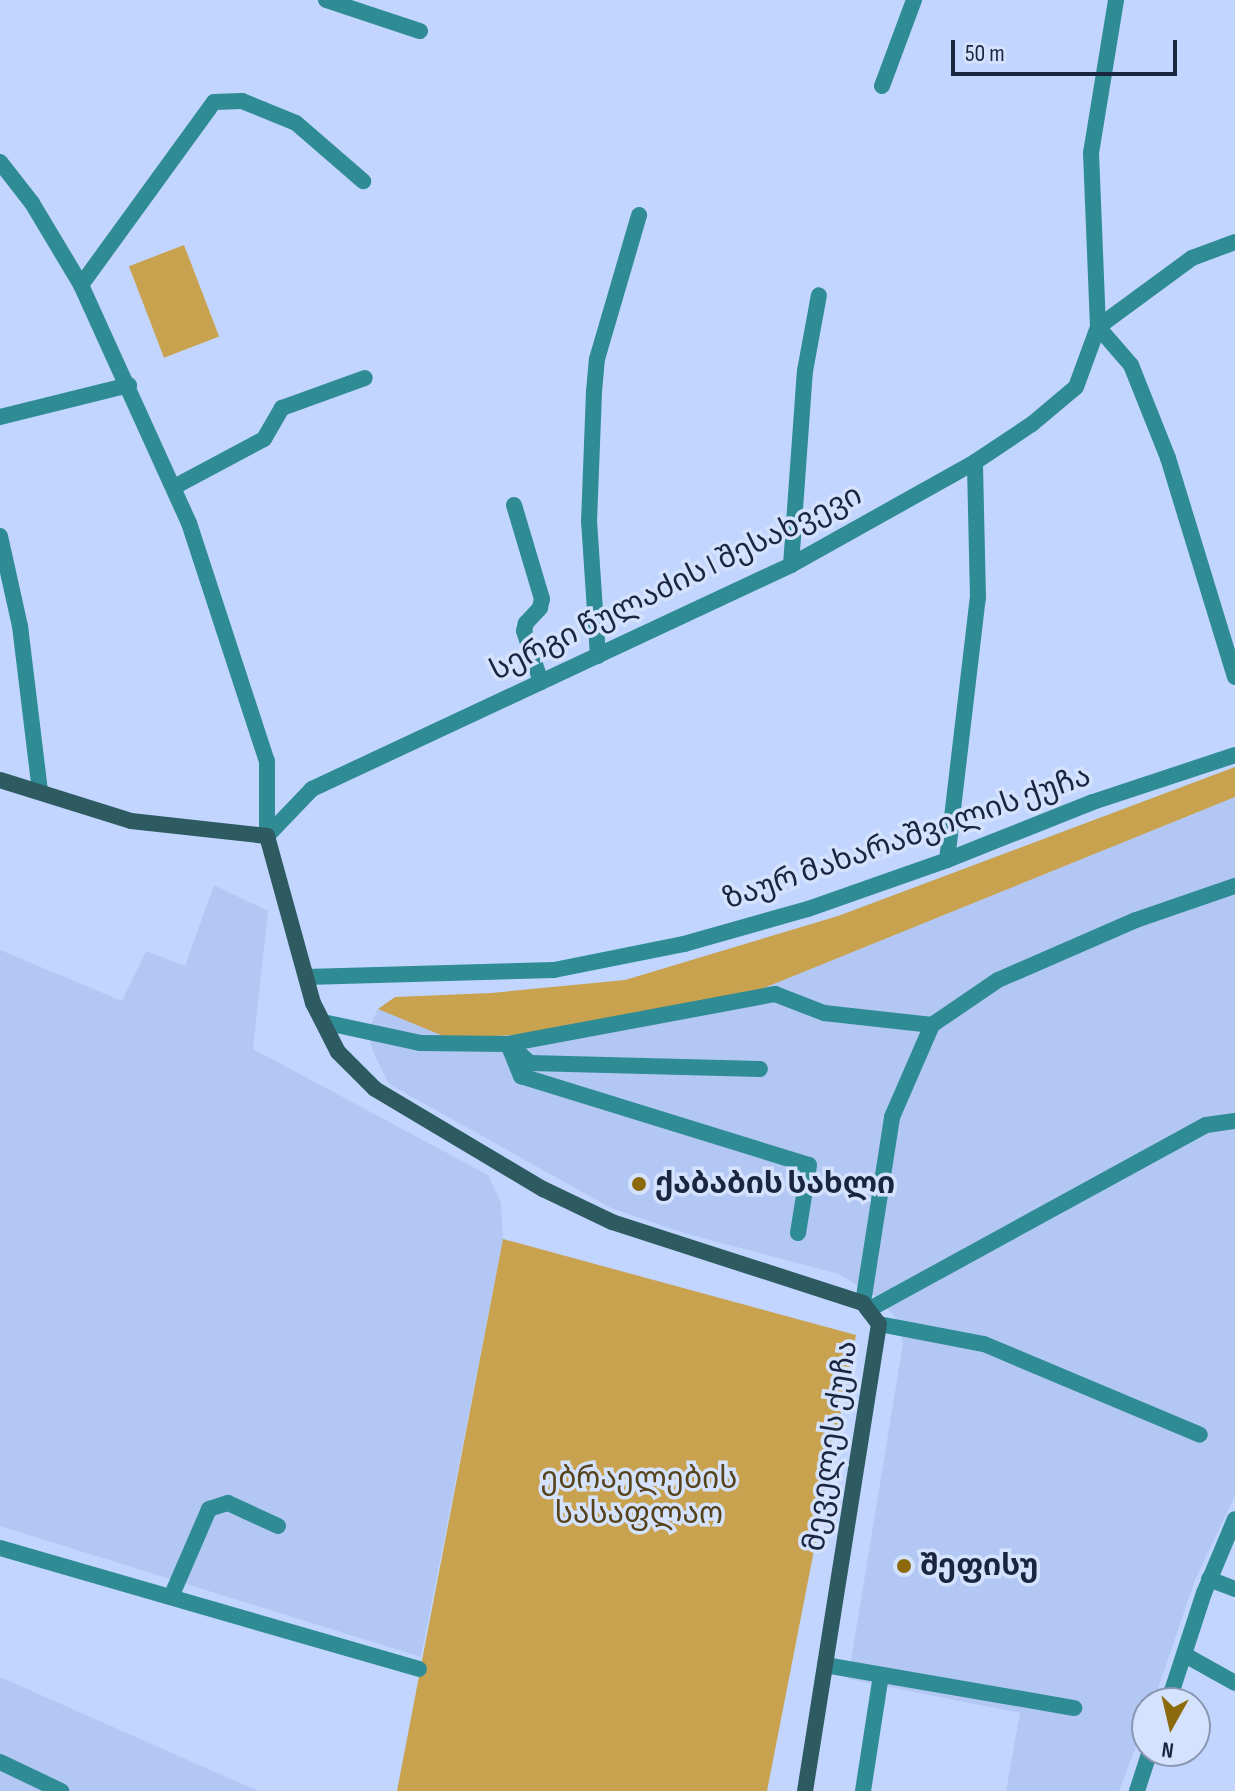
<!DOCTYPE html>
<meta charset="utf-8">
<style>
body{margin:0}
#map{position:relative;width:1235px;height:1791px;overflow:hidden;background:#c1d5ff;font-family:"Sofia Sans Condensed","Noto Sans Georgian",sans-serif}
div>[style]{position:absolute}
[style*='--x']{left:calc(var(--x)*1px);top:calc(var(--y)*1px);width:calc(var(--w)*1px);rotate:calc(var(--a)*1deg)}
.built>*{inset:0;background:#b2c7f4}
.green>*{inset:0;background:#c8a24f;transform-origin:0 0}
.lane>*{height:16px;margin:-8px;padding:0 8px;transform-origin:8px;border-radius:8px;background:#2f8b94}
.street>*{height:16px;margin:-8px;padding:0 8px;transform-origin:8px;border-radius:8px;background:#2f8b94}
.secondary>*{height:16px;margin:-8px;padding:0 8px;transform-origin:8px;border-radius:8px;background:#2d5b61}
.dots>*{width:22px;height:22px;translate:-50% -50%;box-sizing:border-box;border:4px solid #d4e2fe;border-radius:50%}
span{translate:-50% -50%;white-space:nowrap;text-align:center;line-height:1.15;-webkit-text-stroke:7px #d4e2fe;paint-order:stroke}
.street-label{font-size:30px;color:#1a2640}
.poi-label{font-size:30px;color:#1a2640;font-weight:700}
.left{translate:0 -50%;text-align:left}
.park-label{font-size:30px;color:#564319}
.north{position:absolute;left:1131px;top:1687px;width:80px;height:80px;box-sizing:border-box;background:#d4e2fe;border:2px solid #8a97b2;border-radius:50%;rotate:188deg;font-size:22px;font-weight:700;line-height:32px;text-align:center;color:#1a2640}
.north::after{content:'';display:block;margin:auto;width:28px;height:36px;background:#8c6a0b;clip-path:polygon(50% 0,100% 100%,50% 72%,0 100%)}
.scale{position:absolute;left:951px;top:40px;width:226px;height:36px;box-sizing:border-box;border:4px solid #1a2640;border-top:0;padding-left:10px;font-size:24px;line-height:28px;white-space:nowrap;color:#1a2640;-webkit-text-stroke:6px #d4e2fe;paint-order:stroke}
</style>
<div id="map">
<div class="built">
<div style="clip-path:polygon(1235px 797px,1235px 1496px,1195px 1580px,1153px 1703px,1147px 1703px,1147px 1718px,1119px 1791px,1006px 1791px,1020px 1713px,848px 1679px,903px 1343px,895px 1317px,875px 1296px,839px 1274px,684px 1233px,611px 1208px,389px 1084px,372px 1049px,368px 1030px,378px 1009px,448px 1038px,754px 992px)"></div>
<div style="clip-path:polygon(214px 885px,268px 911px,253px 1049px,488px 1175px,501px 1203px,503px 1239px,421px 1657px,0 1526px,0 950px,122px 1001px,146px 951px,185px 966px)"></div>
<div style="clip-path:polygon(0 1677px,258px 1791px,0 1791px)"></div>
</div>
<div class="green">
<div style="left:184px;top:245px;width:98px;height:59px;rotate:69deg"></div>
<div style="clip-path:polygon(1235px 767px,1235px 797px,754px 992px,564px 1033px,448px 1038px,378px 1009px,395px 997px,491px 993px,625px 980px,838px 916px)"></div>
<div style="clip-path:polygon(503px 1239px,856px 1335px,767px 1791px,397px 1791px)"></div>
</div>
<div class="lane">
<div style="--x:326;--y:0;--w:99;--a:18.3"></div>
<div style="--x:882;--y:86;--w:92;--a:-69.6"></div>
<div style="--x:81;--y:285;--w:226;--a:-54"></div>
<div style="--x:214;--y:102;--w:28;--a:-2"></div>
<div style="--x:242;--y:101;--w:58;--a:22.2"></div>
<div style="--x:296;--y:123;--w:89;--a:40.9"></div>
<div style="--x:1098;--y:327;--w:50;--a:49"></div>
<div style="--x:1131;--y:365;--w:100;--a:68.3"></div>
<div style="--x:1168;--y:458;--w:229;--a:73"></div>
<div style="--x:0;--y:417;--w:133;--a:-13.9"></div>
<div style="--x:174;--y:487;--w:102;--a:-28.1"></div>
<div style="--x:264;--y:439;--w:36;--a:-60"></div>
<div style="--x:282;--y:408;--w:88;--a:-19.9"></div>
<div style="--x:514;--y:505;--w:98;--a:73.4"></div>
<div style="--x:542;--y:599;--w:9;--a:103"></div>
<div style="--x:540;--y:608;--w:21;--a:133"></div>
<div style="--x:526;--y:623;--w:8;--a:104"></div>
<div style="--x:524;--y:631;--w:54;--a:71.6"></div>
<div style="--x:0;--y:536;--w:92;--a:77.5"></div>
<div style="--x:20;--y:626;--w:167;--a:83.1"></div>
<div style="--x:791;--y:565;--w:195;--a:-85.9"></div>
<div style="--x:805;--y:371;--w:77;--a:-79.6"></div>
<div style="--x:598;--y:656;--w:134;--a:-93.8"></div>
<div style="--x:589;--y:522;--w:130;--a:-87.8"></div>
<div style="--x:594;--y:392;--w:33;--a:-85"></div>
<div style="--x:597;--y:359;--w:150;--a:-73.7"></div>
<div style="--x:947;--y:860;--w:264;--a:-83.3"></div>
<div style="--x:978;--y:598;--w:136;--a:-91.3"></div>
<div style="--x:323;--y:1022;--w:99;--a:12.2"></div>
<div style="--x:420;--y:1043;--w:88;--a:0.7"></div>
<div style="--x:508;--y:1044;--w:272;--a:-10.6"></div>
<div style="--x:775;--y:994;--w:53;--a:21.2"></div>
<div style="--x:824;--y:1013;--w:109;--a:6.3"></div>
<div style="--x:508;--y:1044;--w:35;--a:68"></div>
<div style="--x:521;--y:1076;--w:301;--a:17.2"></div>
<div style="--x:809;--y:1165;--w:69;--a:99.2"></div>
<div style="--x:512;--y:1047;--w:24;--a:42"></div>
<div style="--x:530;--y:1063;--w:230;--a:1.5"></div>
<div style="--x:863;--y:1303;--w:188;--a:-81.1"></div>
<div style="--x:892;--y:1117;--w:100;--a:-66.5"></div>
<div style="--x:932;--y:1025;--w:80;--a:-34.3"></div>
<div style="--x:998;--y:980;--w:150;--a:-23.5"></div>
<div style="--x:1136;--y:920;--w:105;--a:-19"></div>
<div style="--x:868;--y:1310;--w:385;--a:-28.7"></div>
<div style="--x:1206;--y:1125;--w:29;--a:-8"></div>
<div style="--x:879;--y:1324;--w:107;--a:10.8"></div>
<div style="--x:984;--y:1344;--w:234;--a:22.8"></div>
<div style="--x:1209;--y:1579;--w:28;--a:21"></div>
<div style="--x:171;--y:1597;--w:96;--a:-66.6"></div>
<div style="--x:209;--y:1509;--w:20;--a:-18"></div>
<div style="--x:228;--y:1503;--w:55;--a:24.7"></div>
<div style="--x:825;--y:1665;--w:253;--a:9.8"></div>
<div style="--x:0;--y:1762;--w:68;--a:25.4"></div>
<div style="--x:863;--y:1791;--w:117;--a:-81.2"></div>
</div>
<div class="street">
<div style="--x:0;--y:162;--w:52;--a:52"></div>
<div style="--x:32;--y:203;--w:96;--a:59.1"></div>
<div style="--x:81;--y:285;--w:261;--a:65.6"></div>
<div style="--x:189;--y:523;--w:250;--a:71.9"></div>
<div style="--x:267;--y:761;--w:75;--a:90"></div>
<div style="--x:1098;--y:327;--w:174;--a:-92.3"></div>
<div style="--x:1091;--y:153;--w:155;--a:-80.7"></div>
<div style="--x:267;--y:836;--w:65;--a:-46.2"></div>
<div style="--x:312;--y:789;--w:529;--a:-25.06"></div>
<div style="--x:791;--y:565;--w:211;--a:-29.2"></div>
<div style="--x:975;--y:462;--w:69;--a:-33.7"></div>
<div style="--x:1032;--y:424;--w:57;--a:-40.1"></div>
<div style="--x:1076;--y:387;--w:64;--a:-69.9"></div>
<div style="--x:1098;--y:327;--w:117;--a:-36.3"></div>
<div style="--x:1192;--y:258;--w:46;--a:-20.4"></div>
<div style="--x:306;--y:977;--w:248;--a:-1.6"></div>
<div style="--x:554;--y:970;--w:133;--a:-11.3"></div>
<div style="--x:684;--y:944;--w:129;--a:-15.8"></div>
<div style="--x:808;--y:909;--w:147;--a:-19.4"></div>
<div style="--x:947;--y:860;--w:157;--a:-21.7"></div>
<div style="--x:1093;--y:802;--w:150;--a:-18.3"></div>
<div style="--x:0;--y:1548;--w:436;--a:16.1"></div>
<div style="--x:1185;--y:1655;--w:57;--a:29.2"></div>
<div style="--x:1168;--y:1703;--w:116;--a:-71.9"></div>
<div style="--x:1204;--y:1593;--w:80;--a:-67.3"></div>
<div style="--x:1137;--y:1791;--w:42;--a:-72"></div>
</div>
<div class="secondary">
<div style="--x:0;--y:780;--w:137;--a:17.4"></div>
<div style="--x:131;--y:821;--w:137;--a:6.3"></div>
<div style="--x:267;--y:836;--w:173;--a:74.6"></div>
<div style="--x:313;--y:1003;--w:55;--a:63"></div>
<div style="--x:338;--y:1052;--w:52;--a:45"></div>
<div style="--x:375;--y:1089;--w:196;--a:30.8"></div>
<div style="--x:543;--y:1189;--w:76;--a:25.6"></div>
<div style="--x:612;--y:1222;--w:264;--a:17.9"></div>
<div style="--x:863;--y:1303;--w:26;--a:53"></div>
<div style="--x:879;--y:1324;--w:473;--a:99"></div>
</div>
<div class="dots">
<div style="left:639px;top:1184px;background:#8c6a0b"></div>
<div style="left:904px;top:1566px;background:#8c6a0b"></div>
</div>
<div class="street-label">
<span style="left:676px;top:583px;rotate:-26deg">სერგი წულაძის I შესახვევი</span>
<span style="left:907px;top:838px;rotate:-19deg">ზაურ მახარაშვილის ქუჩა</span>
<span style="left:831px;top:1446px;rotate:-81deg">მეველეს ქუჩა</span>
</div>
<div class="poi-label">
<span class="left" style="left:655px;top:1184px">ქაბაბის სახლი</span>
<span class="left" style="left:920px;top:1566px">შეფისუ</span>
</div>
<div class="park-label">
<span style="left:639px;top:1496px">ებრაელების<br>სასაფლაო</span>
</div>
<div class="north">N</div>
<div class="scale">50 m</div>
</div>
